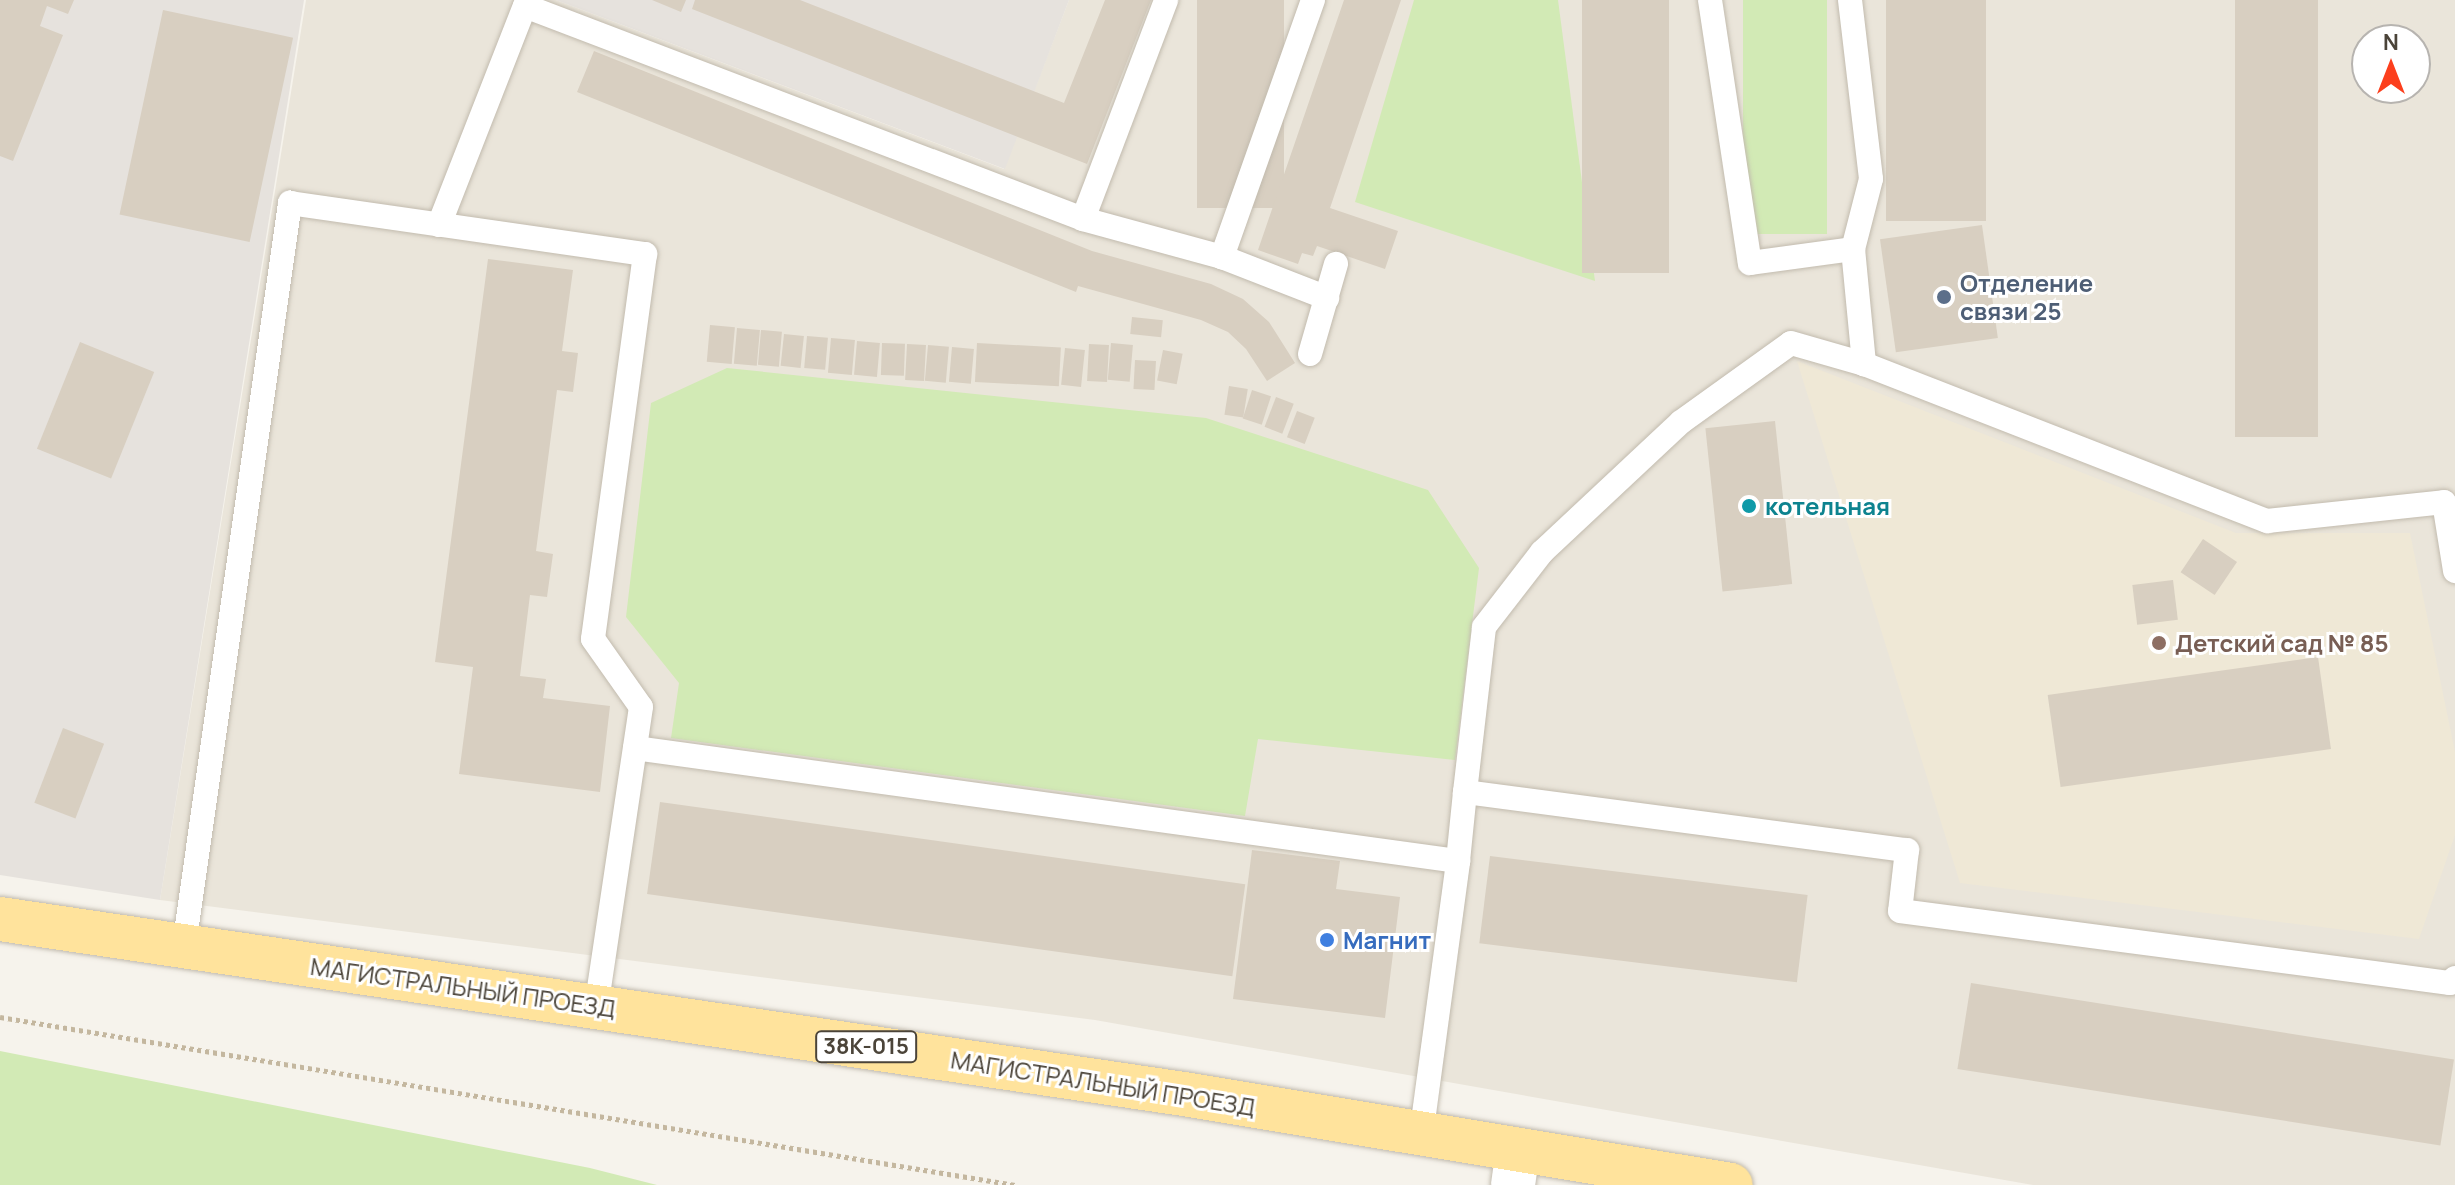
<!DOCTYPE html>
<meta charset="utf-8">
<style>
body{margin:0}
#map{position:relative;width:2455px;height:1185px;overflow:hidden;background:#f6f3ec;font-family:Manrope,sans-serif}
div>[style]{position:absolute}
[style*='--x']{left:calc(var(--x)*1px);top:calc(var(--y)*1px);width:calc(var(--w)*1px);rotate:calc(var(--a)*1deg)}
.residential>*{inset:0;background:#eae5da}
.industrial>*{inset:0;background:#e6e2dd}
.education>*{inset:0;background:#efe8d6}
.green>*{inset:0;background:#d2eab5;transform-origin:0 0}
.building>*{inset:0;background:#d8cfc1;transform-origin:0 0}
.path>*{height:5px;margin-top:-2.5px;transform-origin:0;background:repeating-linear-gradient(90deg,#c4b79f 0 4px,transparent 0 8px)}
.roads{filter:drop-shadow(0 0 2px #c2bbae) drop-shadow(0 0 2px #c2bbae)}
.lane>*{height:24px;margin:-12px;padding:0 12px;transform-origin:12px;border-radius:12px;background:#fff}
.street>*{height:44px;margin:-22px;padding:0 22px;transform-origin:22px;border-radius:22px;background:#fff}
.primary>*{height:44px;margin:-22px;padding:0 22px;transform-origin:22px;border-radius:22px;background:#ffe39c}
.dots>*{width:22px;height:22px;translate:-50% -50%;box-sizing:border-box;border:4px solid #fff;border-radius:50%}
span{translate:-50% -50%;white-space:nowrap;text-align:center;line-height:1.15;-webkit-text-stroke:6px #fff;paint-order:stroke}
.shield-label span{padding:2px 6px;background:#fff;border:2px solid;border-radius:6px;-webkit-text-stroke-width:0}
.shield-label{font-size:22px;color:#4b4439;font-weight:700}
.service-label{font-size:24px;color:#4e5e75;font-weight:700}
.left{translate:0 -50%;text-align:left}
.culture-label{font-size:24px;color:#0d838f;font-weight:700}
.education-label{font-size:24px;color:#785e54;font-weight:700}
.shop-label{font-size:24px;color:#366cbe;font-weight:700}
.street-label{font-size:24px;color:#4b4439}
.north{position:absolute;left:2351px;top:24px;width:80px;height:80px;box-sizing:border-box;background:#fff;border:2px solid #b7b4b0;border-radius:50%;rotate:0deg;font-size:22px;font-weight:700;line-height:32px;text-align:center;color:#4b4439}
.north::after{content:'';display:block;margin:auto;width:28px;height:36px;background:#fc3f1d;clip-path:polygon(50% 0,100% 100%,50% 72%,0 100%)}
</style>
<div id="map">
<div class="residential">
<div style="clip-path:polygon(evenodd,306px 0,556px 0,1004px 169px,1069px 0,2455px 0,2455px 1185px,2033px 1185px,1095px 1020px,160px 900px,306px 0,2367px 40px,2415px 40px,2415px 88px,2367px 88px,2367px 40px)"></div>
</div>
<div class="industrial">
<div style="clip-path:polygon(0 0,304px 0,160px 900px,0 875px)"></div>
<div style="clip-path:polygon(556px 0,1069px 0,1005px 169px)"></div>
</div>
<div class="education">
<div style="clip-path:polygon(1797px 361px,2236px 533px,2410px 533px,2455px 752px,2455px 835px,2419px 939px,1960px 883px)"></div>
</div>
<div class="green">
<div style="clip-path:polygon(1414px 0,1558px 0,1595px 281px,1355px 202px)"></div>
<div style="left:1743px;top:0;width:84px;height:234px"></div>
<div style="clip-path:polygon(727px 368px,1206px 418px,1428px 490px,1479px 568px,1455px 760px,1258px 739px,1245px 816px,671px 738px,679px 683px,626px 617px,651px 403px)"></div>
<div style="clip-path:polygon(0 1051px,590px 1168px,657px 1185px,0 1185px)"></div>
</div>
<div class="building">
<div style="clip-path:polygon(0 0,74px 0,68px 14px,47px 6px,40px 26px,63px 35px,13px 161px,0 156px)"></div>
<div style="clip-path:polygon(652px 0,686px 0,681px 12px)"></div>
<div style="clip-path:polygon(695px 0,800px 0,1064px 103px,1105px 0,1151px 0,1087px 164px,692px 9px)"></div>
<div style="left:1197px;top:0;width:87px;height:208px"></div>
<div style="clip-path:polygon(1344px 0,1401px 0,1330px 208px,1398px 231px,1385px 269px,1317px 246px,1313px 256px,1302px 253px,1298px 264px,1258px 250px)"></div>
<div style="left:1582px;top:0;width:87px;height:273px"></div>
<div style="left:1886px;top:0;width:100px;height:221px"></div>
<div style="left:2235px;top:0;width:83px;height:437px"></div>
<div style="left:163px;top:10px;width:133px;height:209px;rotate:12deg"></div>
<div style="clip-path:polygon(594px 51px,1092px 251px,1211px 284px,1243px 299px,1269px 322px,1295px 363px,1267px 381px,1246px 349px,1228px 332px,1201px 320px,1078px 286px,1076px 292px,577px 92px)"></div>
<div style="left:1982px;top:225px;width:114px;height:103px;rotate:82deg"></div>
<div style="clip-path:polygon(488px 259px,573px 270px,562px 351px,578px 353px,573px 392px,557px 390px,536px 551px,553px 554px,547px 597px,530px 595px,520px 676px,546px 679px,543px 698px,610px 706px,600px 792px,459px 774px,473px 667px,435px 662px)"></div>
<div style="left:1132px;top:317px;width:31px;height:17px;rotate:6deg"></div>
<div style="left:710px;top:325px;width:25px;height:37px;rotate:5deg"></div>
<div style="left:737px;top:328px;width:23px;height:36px;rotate:5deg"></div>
<div style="left:761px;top:330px;width:21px;height:35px;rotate:5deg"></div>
<div style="left:784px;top:334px;width:20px;height:32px;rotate:6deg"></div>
<div style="left:807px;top:336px;width:21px;height:32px;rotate:5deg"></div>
<div style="left:831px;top:338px;width:24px;height:35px;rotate:5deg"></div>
<div style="left:857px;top:341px;width:23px;height:34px;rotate:5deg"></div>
<div style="left:80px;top:342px;width:80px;height:115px;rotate:22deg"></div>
<div style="left:882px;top:343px;width:23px;height:32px;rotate:2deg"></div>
<div style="left:977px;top:343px;width:84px;height:39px;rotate:3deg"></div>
<div style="left:1111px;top:343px;width:22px;height:37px;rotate:5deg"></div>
<div style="left:907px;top:344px;width:19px;height:36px;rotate:3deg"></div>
<div style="left:1089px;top:344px;width:20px;height:37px;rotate:3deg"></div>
<div style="left:928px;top:345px;width:21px;height:36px;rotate:5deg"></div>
<div style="left:952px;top:347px;width:22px;height:35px;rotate:5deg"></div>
<div style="left:1065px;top:348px;width:20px;height:37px;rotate:6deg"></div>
<div style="left:1163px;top:350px;width:20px;height:31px;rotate:11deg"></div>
<div style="left:1135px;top:360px;width:21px;height:29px;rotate:3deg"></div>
<div style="left:1229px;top:386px;width:19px;height:29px;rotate:9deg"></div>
<div style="left:1252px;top:390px;width:20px;height:30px;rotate:18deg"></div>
<div style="left:1276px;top:397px;width:19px;height:32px;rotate:21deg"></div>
<div style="left:1297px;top:411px;width:19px;height:28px;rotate:21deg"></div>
<div style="left:1775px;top:421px;width:164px;height:70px;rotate:84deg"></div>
<div style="left:2203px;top:539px;width:41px;height:40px;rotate:34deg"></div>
<div style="left:2173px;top:580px;width:40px;height:41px;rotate:83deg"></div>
<div style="left:2318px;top:657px;width:93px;height:273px;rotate:82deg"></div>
<div style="left:63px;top:728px;width:44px;height:80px;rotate:21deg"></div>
<div style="left:660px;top:802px;width:591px;height:93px;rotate:8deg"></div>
<div style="clip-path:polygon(1252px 850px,1340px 861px,1336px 889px,1400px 897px,1385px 1018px,1233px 999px)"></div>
<div style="left:1490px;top:856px;width:320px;height:88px;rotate:7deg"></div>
<div style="left:1971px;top:983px;width:489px;height:87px;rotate:9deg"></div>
</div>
<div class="path">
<div style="--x:0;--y:1017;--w:1029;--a:9.4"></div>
</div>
<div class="roads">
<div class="lane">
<div style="--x:1313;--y:0;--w:273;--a:109.5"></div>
<div style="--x:1222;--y:257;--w:113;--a:21.3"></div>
<div style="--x:1710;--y:0;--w:266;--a:81.4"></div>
<div style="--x:1750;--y:263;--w:104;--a:-7.7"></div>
<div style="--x:1850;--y:0;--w:180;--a:83.3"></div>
<div style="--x:1871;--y:179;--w:72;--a:104.4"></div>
<div style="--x:1853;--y:249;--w:116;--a:84.5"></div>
<div style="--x:1864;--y:364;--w:433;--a:21.3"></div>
<div style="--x:2267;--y:521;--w:178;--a:-6.1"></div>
<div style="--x:2444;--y:502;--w:70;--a:80.9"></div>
<div style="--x:1083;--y:219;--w:234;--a:-69.2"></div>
<div style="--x:439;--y:225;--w:235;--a:-68.6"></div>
<div style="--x:525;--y:6;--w:597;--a:20.89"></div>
<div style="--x:1083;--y:219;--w:144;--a:15.3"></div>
<div style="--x:1310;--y:354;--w:94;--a:-73.9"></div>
<div style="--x:635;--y:748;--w:831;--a:7.82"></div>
<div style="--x:1458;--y:861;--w:69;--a:-84.2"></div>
<div style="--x:1465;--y:792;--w:446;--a:7.5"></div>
<div style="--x:1907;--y:850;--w:61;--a:96.5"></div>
<div style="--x:1900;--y:911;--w:555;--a:7.46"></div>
<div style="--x:2450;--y:983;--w:7;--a:-45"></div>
<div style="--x:1465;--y:792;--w:166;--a:-83.4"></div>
<div style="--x:1484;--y:627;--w:95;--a:-52.3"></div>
<div style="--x:1542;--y:552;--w:190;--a:-43.1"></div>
<div style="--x:1681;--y:422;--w:135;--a:-35.7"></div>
<div style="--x:1791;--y:343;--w:76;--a:16"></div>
<div style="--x:184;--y:946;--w:751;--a:-81.88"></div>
<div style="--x:290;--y:203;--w:359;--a:8.2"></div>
<div style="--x:645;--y:254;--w:388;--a:97.7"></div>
<div style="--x:593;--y:639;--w:83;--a:54.8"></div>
<div style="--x:641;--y:707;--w:303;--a:98.5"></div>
<div style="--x:1421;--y:1136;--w:277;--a:-82.3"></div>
</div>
<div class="street">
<div style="--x:1513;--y:1185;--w:34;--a:-82"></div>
</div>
<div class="primary">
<div style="--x:0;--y:919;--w:1203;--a:8.41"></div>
<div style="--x:1190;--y:1095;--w:548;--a:9.45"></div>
</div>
</div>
<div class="dots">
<div style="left:1944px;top:297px;background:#5c6f8a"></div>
<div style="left:1749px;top:506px;background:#0f9aa8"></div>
<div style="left:2159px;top:643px;background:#8d6e63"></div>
<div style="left:1327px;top:940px;background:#3f7fe0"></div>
</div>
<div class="shield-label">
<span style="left:866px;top:1047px">38К-015</span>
</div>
<div class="service-label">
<span class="left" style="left:1960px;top:297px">Отделение<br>связи 25</span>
</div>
<div class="culture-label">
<span class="left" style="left:1765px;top:506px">котельная</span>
</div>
<div class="education-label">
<span class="left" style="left:2175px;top:643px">Детский сад № 85</span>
</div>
<div class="shop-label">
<span class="left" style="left:1343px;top:940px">Магнит</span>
</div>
<div class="street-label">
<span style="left:463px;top:987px;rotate:8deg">МАГИСТРАЛЬНЫЙ ПРОЕЗД</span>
<span style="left:1103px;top:1083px;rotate:9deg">МАГИСТРАЛЬНЫЙ ПРОЕЗД</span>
</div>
<div class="north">N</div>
</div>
